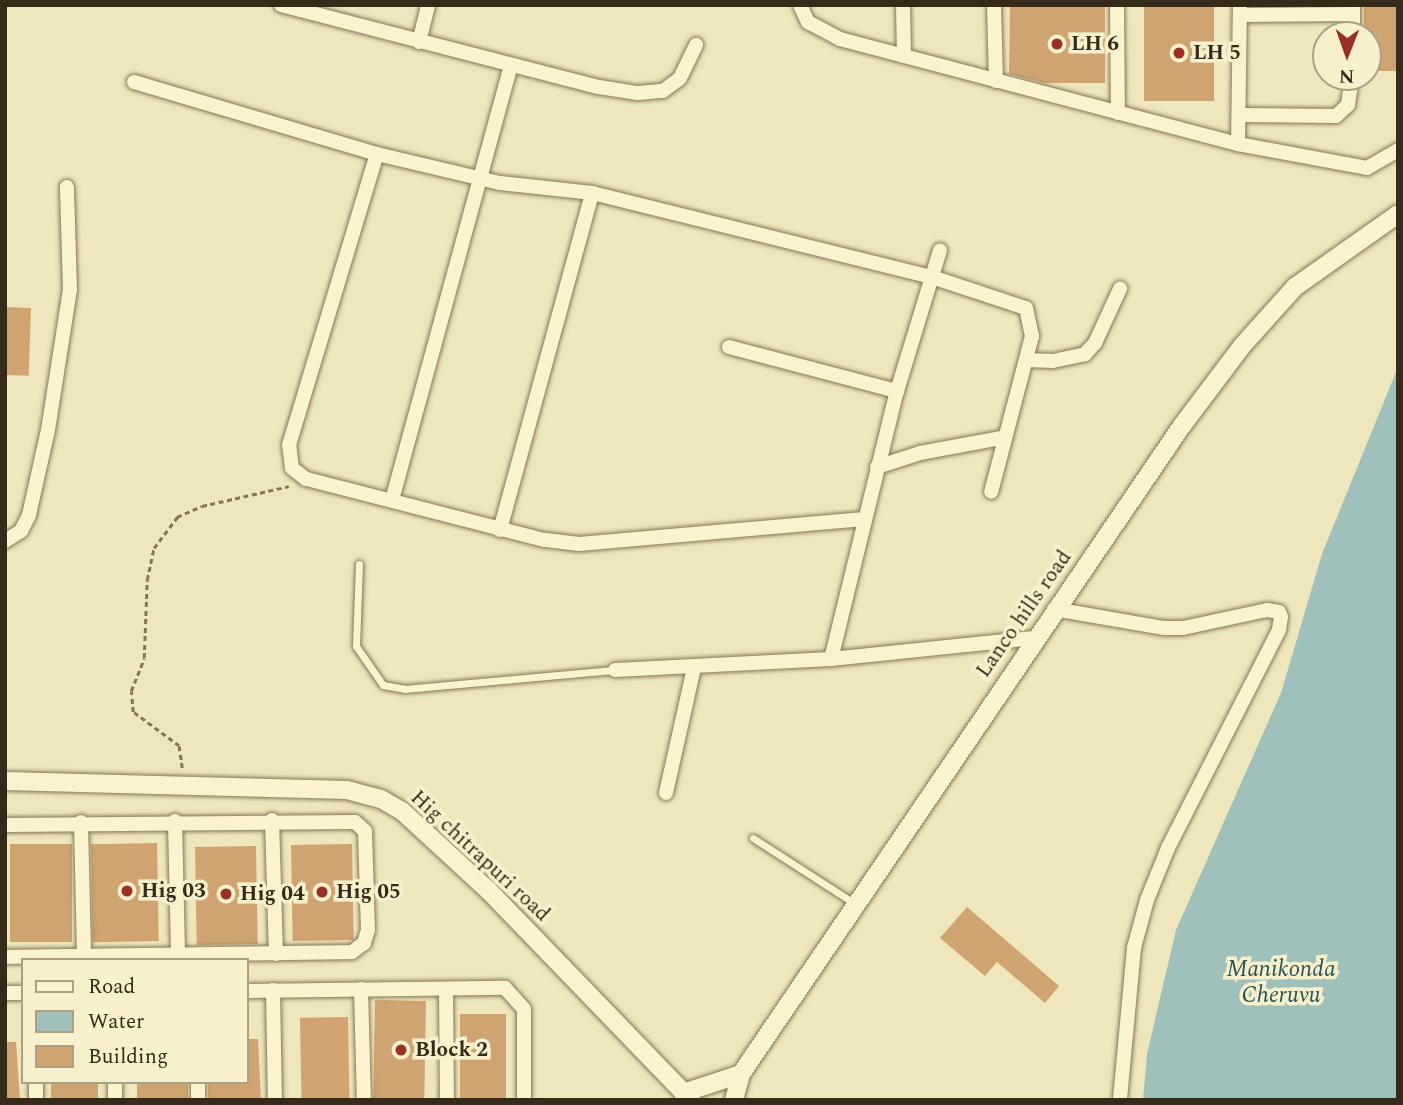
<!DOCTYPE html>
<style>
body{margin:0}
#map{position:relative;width:1403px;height:1105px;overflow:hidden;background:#efe6bc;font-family:Spectral,serif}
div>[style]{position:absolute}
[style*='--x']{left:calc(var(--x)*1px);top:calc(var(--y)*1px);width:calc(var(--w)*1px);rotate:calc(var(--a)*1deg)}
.water>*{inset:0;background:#a0c0bb}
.building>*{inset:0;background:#cfa470;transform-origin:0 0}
.path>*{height:2.5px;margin-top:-1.25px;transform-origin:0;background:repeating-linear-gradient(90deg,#877655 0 5px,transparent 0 8.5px)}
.roads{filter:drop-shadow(0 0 2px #877655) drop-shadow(0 0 2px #877655)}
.service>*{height:7px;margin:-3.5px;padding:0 3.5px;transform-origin:3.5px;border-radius:3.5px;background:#faf3cf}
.minor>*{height:14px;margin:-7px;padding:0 7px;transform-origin:7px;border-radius:7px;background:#faf3cf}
.tertiary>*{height:18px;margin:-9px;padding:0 9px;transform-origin:9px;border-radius:9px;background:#faf3cf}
.dots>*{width:19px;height:19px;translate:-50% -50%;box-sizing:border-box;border:4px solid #f6f0cc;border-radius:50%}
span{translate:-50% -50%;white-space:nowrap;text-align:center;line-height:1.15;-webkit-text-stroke:7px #f6f0cc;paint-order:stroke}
.poi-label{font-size:21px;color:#362b1a;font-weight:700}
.left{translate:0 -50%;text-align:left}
.street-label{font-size:21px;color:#362b1a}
.water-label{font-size:23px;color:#295356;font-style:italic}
.frame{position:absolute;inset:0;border:7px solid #362b1a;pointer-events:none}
.legend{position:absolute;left:21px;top:958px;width:228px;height:126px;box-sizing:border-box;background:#f6f0cc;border:2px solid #a9a185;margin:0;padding:9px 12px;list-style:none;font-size:21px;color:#362b1a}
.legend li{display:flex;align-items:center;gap:14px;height:35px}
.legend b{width:35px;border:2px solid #a9a185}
.north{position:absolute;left:1312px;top:21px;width:70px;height:70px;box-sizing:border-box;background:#f6f0cc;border:2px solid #a9a185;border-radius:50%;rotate:181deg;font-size:19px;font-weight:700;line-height:28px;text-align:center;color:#362b1a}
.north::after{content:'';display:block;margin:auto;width:24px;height:32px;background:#983123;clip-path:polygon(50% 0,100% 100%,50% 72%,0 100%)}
</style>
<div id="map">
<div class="water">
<div style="clip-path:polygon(1398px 367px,1398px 1100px,1143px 1100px,1147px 1054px,1176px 930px,1281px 693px,1322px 554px)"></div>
</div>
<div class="building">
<div style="clip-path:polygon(1010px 5px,1105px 5px,1105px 83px,1044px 83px,1009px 74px)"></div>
<div style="left:1144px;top:5px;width:70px;height:96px"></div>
<div style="left:1364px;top:5px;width:34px;height:66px"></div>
<div style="left:5px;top:307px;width:26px;height:68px;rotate:2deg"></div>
<div style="left:157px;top:843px;width:98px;height:66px;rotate:89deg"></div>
<div style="left:10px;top:844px;width:62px;height:98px"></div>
<div style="left:352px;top:844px;width:96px;height:61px;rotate:89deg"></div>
<div style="left:256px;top:846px;width:98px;height:61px;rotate:89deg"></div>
<div style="clip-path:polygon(967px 907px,1059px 986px,1045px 1003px,997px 962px,985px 976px,940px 938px)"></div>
<div style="left:375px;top:1000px;width:51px;height:100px;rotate:1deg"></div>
<div style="left:460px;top:1014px;width:46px;height:86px"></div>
<div style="left:348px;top:1017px;width:83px;height:48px;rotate:89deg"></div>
<div style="clip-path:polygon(247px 1039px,258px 1039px,261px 1100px,208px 1100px,208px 1082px,247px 1082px)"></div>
<div style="clip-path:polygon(5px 1042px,16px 1042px,20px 1100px,5px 1100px)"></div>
<div style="left:51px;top:1082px;width:47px;height:18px"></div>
<div style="left:137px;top:1082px;width:51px;height:18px"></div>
</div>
<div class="path">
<div style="--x:182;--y:768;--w:22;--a:-98"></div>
<div style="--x:179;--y:746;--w:57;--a:-143.5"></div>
<div style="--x:133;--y:712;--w:21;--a:-95"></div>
<div style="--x:131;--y:691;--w:35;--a:-68"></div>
<div style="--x:144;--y:658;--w:78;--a:-87.8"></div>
<div style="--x:147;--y:580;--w:33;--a:-78"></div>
<div style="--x:154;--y:548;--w:39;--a:-53"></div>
<div style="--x:177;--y:517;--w:27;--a:-24"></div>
<div style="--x:202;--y:506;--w:89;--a:-12.9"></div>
</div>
<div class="roads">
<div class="service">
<div style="--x:359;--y:564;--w:82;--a:92.1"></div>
<div style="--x:356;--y:646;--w:47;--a:55.3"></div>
<div style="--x:383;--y:685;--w:22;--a:10"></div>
<div style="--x:405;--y:689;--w:211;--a:-5.2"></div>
<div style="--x:753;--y:838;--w:120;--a:32.8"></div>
</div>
<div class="minor">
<div style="--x:281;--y:5;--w:328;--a:14.5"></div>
<div style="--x:599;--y:87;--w:39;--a:9"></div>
<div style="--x:638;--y:93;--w:25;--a:-5"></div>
<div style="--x:663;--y:91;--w:21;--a:-37"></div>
<div style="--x:680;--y:78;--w:37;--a:-64"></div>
<div style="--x:800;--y:5;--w:19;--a:65"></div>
<div style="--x:808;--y:22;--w:36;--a:28"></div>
<div style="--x:840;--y:39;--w:412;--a:14.8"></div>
<div style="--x:1238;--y:144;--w:131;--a:10.5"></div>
<div style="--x:1367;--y:168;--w:36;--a:-30"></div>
<div style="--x:903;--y:5;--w:51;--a:88.9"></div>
<div style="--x:994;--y:5;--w:76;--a:88.5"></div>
<div style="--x:1117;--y:5;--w:108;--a:89.5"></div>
<div style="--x:1240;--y:15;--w:113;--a:-0.5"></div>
<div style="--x:1353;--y:35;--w:30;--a:-90"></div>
<div style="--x:419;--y:42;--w:38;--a:-76"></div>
<div style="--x:134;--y:82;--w:253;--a:16.5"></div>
<div style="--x:1240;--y:115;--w:96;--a:0.6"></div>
<div style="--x:1336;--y:116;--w:16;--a:-43"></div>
<div style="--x:1348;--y:105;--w:28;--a:-82"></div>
<div style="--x:1238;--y:144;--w:139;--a:-89.2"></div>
<div style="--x:729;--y:347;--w:174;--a:14.7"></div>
<div style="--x:1026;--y:360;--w:27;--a:2"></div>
<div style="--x:1053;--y:361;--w:33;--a:-12"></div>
<div style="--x:1085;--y:354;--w:15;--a:-48"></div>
<div style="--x:1095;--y:343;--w:60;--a:-65.2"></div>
<div style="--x:877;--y:467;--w:45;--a:-18"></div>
<div style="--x:920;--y:453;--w:87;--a:-10.5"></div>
<div style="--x:392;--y:500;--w:451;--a:-74.7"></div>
<div style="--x:864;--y:519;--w:286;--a:175"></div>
<div style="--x:579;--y:544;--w:35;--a:-173"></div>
<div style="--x:544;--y:540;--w:246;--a:-165.6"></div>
<div style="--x:306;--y:479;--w:18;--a:-142"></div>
<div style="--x:292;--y:468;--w:23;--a:-97"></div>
<div style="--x:289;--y:445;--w:304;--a:-73.2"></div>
<div style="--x:377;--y:154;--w:126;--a:13.3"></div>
<div style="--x:500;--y:183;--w:93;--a:6.2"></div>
<div style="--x:592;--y:193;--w:350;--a:13.9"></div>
<div style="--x:932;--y:277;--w:99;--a:18.3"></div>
<div style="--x:1026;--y:308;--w:29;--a:78"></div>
<div style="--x:1032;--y:336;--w:161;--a:104.7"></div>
<div style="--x:500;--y:530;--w:349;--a:-74.7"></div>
<div style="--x:5;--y:541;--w:19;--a:-32"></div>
<div style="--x:21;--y:531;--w:18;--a:-63"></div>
<div style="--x:29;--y:515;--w:87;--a:-77.4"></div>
<div style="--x:48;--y:430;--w:142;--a:-81.1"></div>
<div style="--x:70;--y:290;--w:103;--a:-91.7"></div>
<div style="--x:1054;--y:609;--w:112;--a:9.8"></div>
<div style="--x:1164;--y:628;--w:19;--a:0"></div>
<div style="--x:1183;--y:628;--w:86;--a:-12.1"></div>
<div style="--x:1267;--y:610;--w:12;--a:9"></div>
<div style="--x:1279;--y:612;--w:5;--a:68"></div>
<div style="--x:1281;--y:617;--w:13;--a:99"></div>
<div style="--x:1279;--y:630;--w:245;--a:117"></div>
<div style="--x:1168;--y:848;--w:56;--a:112"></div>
<div style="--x:1147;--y:900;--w:50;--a:105.2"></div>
<div style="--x:1134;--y:948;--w:153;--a:95.3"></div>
<div style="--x:831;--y:659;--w:276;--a:-76.2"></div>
<div style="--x:897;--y:391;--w:147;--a:-73"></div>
<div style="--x:615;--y:670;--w:216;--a:-2.9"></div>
<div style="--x:831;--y:659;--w:204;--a:-5.9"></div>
<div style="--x:666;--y:793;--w:128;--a:-77.4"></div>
<div style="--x:272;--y:820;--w:134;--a:88.3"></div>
<div style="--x:175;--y:821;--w:134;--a:88.7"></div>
<div style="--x:81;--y:822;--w:134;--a:88.7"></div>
<div style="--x:5;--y:825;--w:350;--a:-0.5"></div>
<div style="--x:355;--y:822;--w:13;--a:42"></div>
<div style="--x:365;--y:831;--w:99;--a:88.3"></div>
<div style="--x:368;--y:930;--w:14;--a:107"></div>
<div style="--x:364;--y:943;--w:15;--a:143"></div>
<div style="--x:352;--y:952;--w:347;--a:179.2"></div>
<div style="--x:361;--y:989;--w:111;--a:88.5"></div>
<div style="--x:446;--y:989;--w:111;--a:89.5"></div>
<div style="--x:273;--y:990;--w:110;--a:89"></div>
<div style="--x:247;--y:991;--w:258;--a:-0.7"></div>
<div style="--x:505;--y:988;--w:28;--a:48"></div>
<div style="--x:524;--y:1009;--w:91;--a:90"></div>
<div style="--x:5;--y:993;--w:18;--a:0"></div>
<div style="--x:36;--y:1082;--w:18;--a:90"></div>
<div style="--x:115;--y:1082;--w:18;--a:90"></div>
<div style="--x:198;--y:1082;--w:18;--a:90"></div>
</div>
<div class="tertiary">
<div style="--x:5;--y:781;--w:342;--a:1.5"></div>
<div style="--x:347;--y:790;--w:35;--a:15"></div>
<div style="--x:381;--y:799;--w:24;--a:30"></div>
<div style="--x:402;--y:811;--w:117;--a:42.6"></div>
<div style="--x:488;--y:890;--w:292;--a:46"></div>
<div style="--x:683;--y:1093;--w:61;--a:-18.1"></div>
<div style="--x:734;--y:1100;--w:27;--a:-75"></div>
<div style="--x:741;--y:1074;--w:782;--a:-55.78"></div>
<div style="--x:1181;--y:427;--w:101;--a:-53"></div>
<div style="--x:1242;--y:346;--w:79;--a:-48.1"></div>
<div style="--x:1295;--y:287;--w:126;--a:-35.3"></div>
</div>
</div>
<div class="dots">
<div style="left:1057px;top:44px;background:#983123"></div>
<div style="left:1179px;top:53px;background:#983123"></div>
<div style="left:127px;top:891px;background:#983123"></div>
<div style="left:322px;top:892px;background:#983123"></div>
<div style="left:226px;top:894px;background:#983123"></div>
<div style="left:401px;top:1050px;background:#983123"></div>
</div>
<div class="poi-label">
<span class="left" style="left:1071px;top:44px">LH 6</span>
<span class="left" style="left:1193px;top:53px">LH 5</span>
<span class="left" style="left:141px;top:891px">Hig 03</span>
<span class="left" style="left:336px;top:892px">Hig 05</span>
<span class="left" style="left:240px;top:894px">Hig 04</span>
<span class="left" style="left:415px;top:1050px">Block 2</span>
</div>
<div class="street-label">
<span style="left:1024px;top:614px;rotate:-55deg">Lanco hills road</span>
<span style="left:480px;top:856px;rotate:43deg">Hig chitrapuri road</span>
</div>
<div class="water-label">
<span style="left:1281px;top:983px">Manikonda<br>Cheruvu</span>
</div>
<div class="frame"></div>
<ul class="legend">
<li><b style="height:9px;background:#faf3cf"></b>Road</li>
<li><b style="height:19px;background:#a0c0bb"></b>Water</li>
<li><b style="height:19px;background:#cfa470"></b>Building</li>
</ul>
<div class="north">N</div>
</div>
